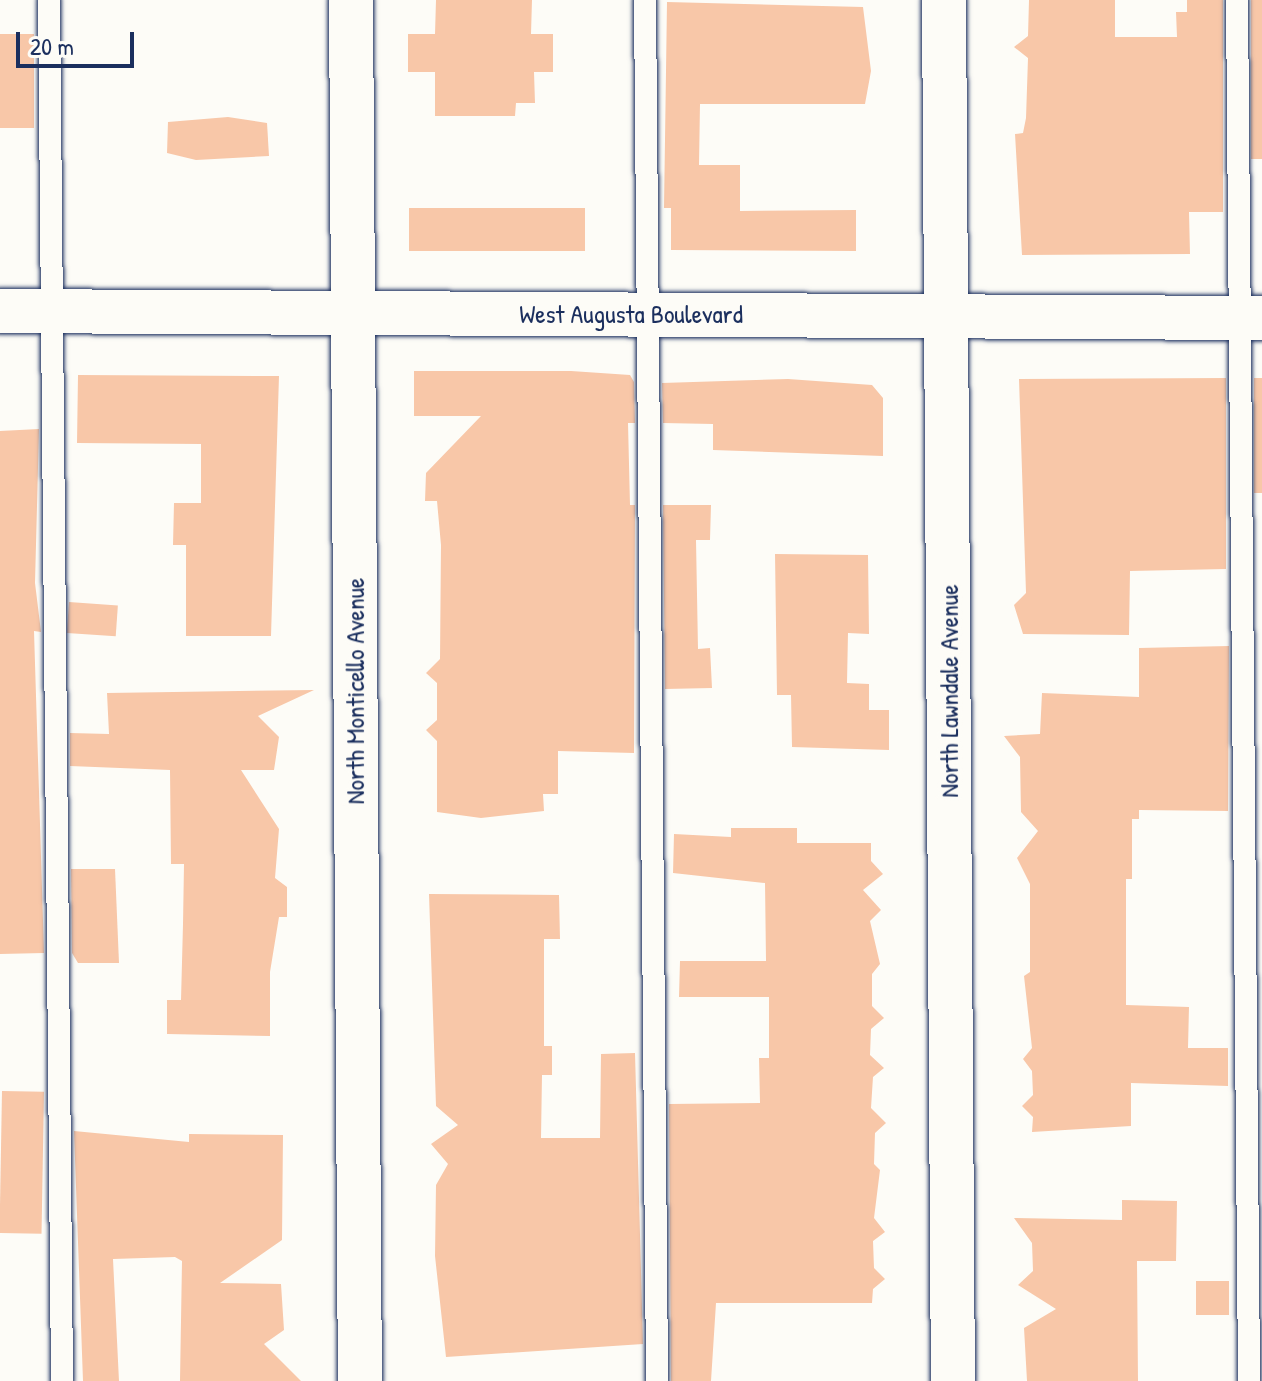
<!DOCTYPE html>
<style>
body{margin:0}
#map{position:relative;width:1262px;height:1381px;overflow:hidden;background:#fdfcf7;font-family:"Patrick Hand",sans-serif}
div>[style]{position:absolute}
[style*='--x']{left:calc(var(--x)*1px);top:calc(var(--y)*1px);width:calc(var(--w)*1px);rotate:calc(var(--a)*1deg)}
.building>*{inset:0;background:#f8c7a8;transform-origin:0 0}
.roads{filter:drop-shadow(0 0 2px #1b2f5e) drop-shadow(0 0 2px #1b2f5e)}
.lane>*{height:22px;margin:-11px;padding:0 11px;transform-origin:11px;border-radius:11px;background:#fdfcf7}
.street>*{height:44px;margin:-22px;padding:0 22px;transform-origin:22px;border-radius:22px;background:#fdfcf7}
.secondary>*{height:44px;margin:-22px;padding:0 22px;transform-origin:22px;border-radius:22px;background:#fdfcf7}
span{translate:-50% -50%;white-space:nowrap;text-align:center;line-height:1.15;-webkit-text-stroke:8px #fdfcf7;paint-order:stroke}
.street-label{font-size:26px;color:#1b2f5e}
.scale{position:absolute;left:16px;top:32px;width:118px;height:36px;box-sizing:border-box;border:4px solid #1b2f5e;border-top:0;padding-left:10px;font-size:24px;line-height:28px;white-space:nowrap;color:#1b2f5e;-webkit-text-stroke:6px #fdfcf7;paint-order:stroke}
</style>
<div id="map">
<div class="building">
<div style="clip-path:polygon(436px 0,532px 0,531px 34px,553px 34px,553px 72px,534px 72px,535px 103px,516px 103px,515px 116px,435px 116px,435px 72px,408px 72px,408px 34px,435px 34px)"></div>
<div style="clip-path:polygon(1029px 0,1115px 0,1115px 37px,1177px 37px,1176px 12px,1187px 12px,1187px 0,1223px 0,1223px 212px,1189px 212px,1190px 254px,1022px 255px,1015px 134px,1023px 133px,1026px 118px,1028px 58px,1014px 47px,1028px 36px)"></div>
<div style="left:1251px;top:0;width:11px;height:159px"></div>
<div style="clip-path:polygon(667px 2px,863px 7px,871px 71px,865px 104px,700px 104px,699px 165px,740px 165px,740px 211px,856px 210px,856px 251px,671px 250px,671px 208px,664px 208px)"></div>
<div style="left:0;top:34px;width:34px;height:94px"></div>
<div style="clip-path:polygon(228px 117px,267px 123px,269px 156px,196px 160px,167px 153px,168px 122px)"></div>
<div style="left:409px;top:208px;width:176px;height:43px"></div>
<div style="clip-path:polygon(414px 371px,571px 371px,630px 375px,634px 382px,635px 423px,628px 423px,630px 505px,635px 505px,634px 753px,558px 751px,558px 794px,543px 794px,544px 811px,481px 818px,437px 812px,437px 741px,426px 730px,437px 720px,437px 683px,426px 673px,440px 659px,441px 545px,437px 501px,425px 501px,426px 473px,481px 416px,414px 416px)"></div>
<div style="clip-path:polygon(78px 375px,279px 376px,271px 636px,186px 636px,186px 545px,173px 545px,174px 503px,201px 503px,201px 444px,77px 443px)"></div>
<div style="clip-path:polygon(1226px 378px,1226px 569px,1130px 571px,1129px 635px,1023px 634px,1014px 605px,1026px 593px,1019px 379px)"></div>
<div style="left:1254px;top:378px;width:8px;height:115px"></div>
<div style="clip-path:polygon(788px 379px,872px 385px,883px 398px,883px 456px,713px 450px,713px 424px,663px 423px,662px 383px)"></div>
<div style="clip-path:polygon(39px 429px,35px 583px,41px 632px,34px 631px,44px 953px,0 954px,0 431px)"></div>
<div style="clip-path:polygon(663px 505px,711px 505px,710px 540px,696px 540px,698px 649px,710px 648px,712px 688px,665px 689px)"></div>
<div style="clip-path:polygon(775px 554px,868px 555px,869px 634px,848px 633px,847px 683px,869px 684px,869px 710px,889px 710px,889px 750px,792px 747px,791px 695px,777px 695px)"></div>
<div style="left:69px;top:602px;width:49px;height:31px;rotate:4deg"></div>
<div style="clip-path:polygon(1229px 646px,1228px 811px,1139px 810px,1139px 819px,1132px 819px,1132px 879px,1126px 879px,1126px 1005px,1189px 1007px,1188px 1048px,1228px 1048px,1228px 1086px,1131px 1083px,1131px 1126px,1032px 1132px,1033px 1117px,1022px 1106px,1033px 1095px,1032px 1071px,1023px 1059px,1032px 1048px,1024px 976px,1030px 972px,1030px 884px,1017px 858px,1038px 831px,1021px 812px,1020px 757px,1004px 736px,1040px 734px,1042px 693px,1139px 697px,1139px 648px)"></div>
<div style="clip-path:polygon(314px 690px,258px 716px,279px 737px,274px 770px,241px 770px,279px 829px,275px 878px,287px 887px,287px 917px,279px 917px,270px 972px,270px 1036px,167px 1034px,167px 1000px,181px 1000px,183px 924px,184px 864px,171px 864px,170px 770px,70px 766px,70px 733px,109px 734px,107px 693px)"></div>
<div style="clip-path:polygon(731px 828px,797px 828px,797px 843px,871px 843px,871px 861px,883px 874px,863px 890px,881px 910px,870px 921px,880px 964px,872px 974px,872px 1006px,884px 1018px,871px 1029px,870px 1055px,884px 1068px,873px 1077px,871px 1108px,886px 1123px,875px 1133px,874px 1164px,880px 1170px,874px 1218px,885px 1232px,873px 1241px,874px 1268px,885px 1279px,873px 1289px,872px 1303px,716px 1303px,711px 1381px,671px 1381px,669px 1104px,760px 1103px,759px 1058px,769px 1058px,769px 997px,679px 997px,680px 961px,766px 961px,765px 883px,673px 873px,674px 834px,731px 837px)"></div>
<div style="clip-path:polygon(71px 869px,115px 869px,119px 963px,78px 963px,72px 953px)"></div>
<div style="clip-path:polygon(429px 894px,559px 895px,560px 939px,544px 939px,544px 1046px,552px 1046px,552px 1075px,542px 1075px,541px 1138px,600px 1138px,601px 1054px,635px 1053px,643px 1344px,446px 1357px,435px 1256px,436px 1185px,448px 1164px,431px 1144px,458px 1125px,436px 1106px)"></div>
<div style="left:2px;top:1091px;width:42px;height:142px;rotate:1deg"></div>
<div style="clip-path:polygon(74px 1131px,189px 1142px,189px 1134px,283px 1135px,282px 1240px,220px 1283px,281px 1284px,284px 1330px,264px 1344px,301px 1381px,180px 1381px,182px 1261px,175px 1257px,113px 1259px,119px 1381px,83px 1381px)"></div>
<div style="clip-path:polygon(1122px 1200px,1177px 1201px,1176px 1261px,1137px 1261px,1138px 1381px,1027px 1381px,1024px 1328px,1056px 1309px,1018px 1285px,1033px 1271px,1032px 1243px,1014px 1218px,1122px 1220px)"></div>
<div style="left:1196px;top:1281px;width:33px;height:34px"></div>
</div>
<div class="roads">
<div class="lane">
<div style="--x:49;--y:0;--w:1381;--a:89.46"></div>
<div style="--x:645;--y:0;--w:1381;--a:89.5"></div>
<div style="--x:1237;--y:0;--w:1381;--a:89.5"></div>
</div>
<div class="street">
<div style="--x:351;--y:0;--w:1381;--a:89.63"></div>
<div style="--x:944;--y:0;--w:1381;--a:89.63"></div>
</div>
<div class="secondary">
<div style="--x:0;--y:311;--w:1262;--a:0.32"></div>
</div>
</div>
<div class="street-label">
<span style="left:631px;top:314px">West Augusta Boulevard</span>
<span style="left:355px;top:691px;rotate:-90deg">North Monticello Avenue</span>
<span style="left:949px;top:691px;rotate:-90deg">North Lawndale Avenue</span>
</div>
<div class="scale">20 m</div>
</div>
